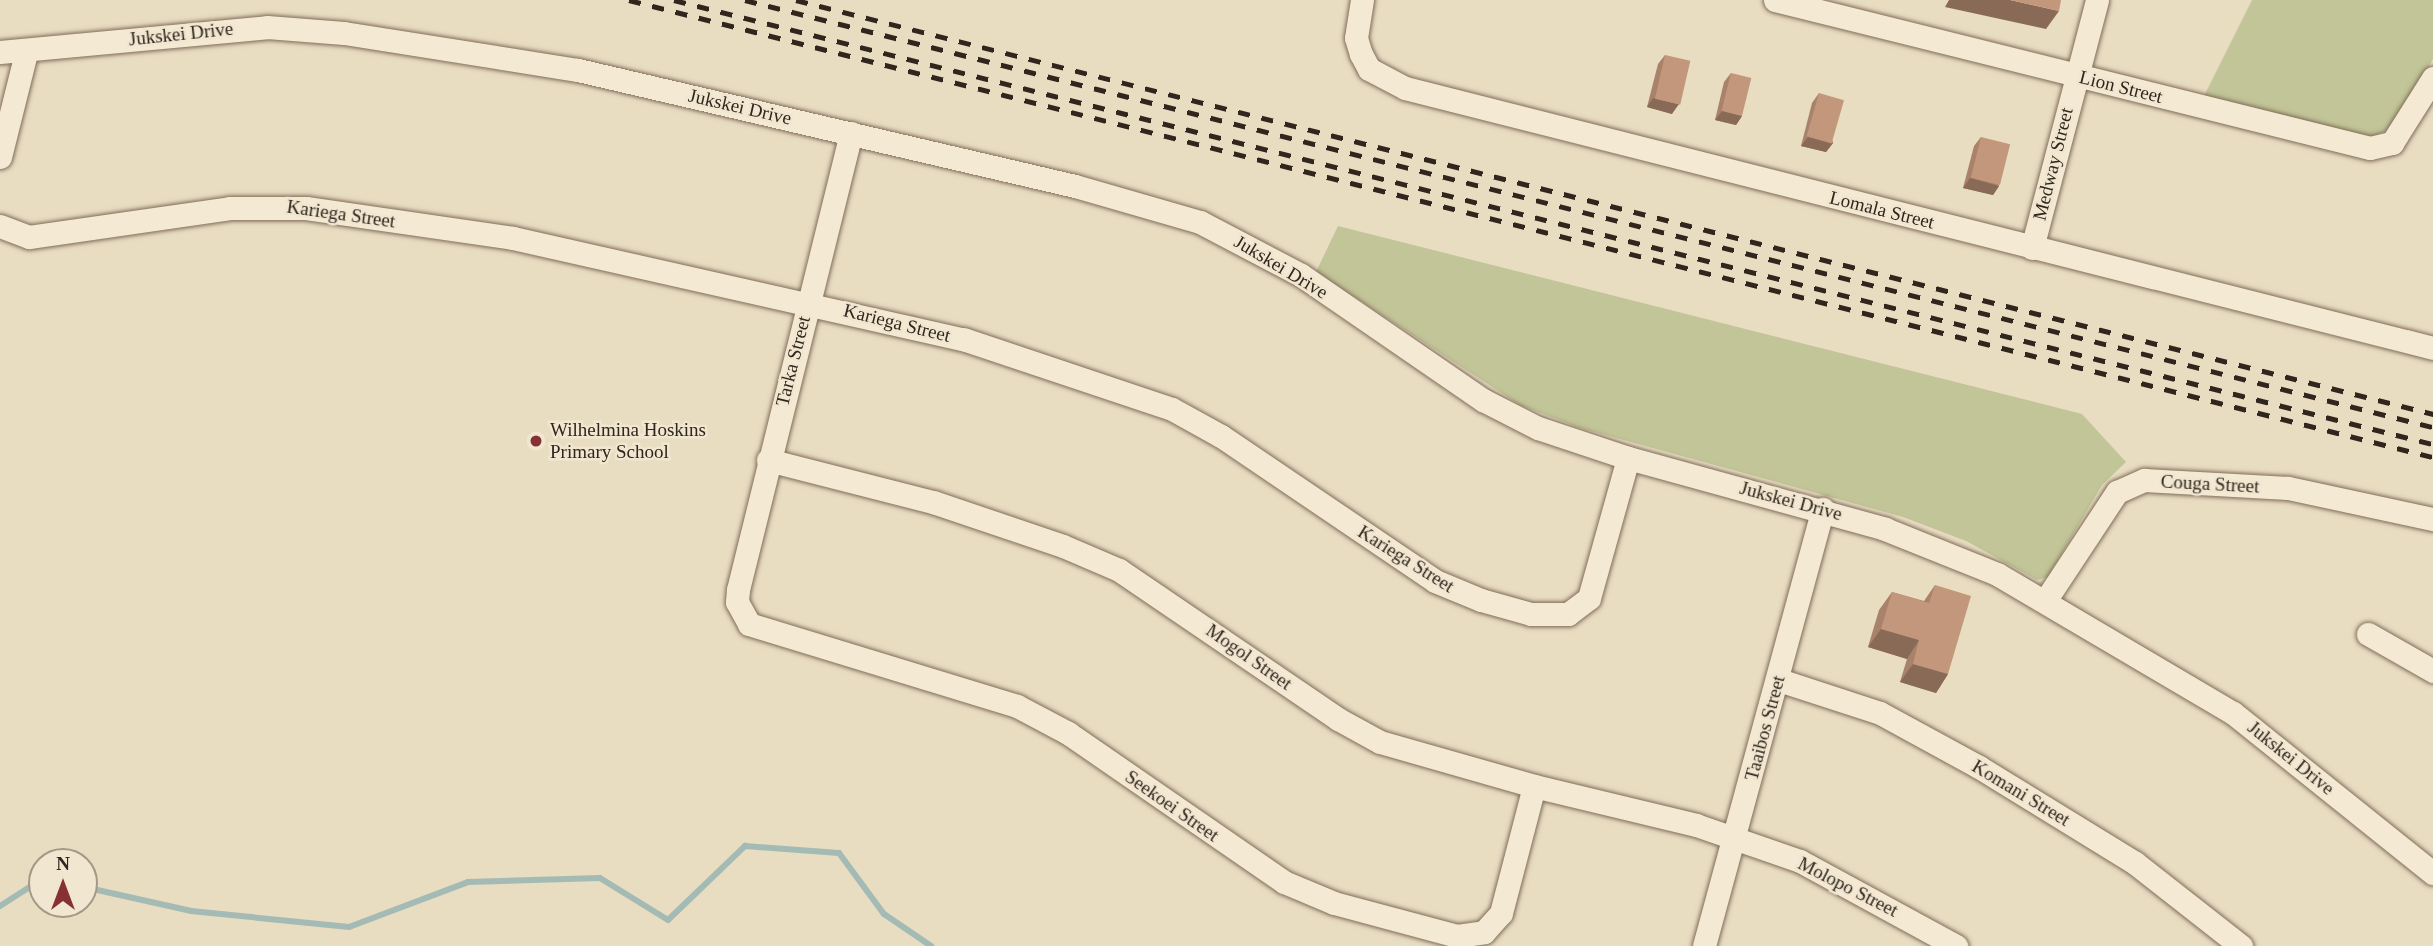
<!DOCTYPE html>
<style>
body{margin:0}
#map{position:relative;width:2433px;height:946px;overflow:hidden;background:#e8dcc1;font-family:Georgia,serif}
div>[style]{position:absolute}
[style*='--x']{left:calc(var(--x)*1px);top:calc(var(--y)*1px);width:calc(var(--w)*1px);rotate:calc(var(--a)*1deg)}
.green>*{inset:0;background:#c1c597}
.stream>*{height:6px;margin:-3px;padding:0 3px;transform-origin:3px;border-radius:3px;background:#a3bbb4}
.roads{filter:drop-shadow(0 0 2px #806d5b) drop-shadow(0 0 2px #806d5b)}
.minor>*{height:23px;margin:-11.5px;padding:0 11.5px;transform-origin:11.5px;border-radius:11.5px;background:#f4ead3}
.rail>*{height:5px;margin-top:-2.5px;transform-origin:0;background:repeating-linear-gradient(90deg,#31261d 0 12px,transparent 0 24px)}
.wall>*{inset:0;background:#a8826a}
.shaded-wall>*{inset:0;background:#886a56}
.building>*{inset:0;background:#c3977b;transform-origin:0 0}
.dots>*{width:19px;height:19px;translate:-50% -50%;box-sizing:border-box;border:4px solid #f1e6d0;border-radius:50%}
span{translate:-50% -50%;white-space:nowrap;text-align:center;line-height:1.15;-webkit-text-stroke:5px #f1e6d0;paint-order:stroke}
.street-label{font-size:19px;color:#31261d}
.poi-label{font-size:19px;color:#31261d}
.left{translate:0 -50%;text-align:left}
.north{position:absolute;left:28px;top:848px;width:70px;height:70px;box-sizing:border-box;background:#f1e6d0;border:2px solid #a49988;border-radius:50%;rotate:0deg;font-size:19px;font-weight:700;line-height:28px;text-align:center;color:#31261d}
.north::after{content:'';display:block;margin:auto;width:24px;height:32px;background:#883134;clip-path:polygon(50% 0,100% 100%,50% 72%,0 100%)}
</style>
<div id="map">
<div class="green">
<div style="clip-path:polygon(2252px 0,2433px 0,2433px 59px,2396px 126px,2367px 139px,2204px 96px)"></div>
<div style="clip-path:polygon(1338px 226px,2082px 414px,2126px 462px,2102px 485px,2048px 577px,2037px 580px,1966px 541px,1903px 517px,1580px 428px,1520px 405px,1316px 272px)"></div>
</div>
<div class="stream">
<div style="--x:84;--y:887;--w:110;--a:12.6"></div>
<div style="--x:191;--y:911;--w:159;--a:5.8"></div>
<div style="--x:349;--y:927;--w:127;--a:-20.7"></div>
<div style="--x:468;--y:882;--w:132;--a:-1.7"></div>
<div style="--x:600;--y:878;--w:80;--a:31.7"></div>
<div style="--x:668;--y:920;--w:107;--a:-43.9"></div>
<div style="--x:745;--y:846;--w:94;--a:4.3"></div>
<div style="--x:839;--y:853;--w:76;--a:53.6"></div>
<div style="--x:884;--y:914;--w:57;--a:34.2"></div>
<div style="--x:0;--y:906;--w:50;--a:-32.7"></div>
</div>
<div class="roads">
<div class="minor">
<div style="--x:1362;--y:0;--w:38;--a:99"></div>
<div style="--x:1356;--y:38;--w:17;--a:73"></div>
<div style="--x:1361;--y:54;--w:17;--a:62"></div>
<div style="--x:1369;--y:69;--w:41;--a:27.8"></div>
<div style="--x:1405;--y:88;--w:1060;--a:14.19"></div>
<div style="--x:1775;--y:0;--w:613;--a:13.97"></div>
<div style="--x:2370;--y:148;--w:23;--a:-13"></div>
<div style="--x:2392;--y:143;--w:77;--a:-57.8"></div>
<div style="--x:0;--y:52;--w:268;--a:-5.3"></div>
<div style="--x:267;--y:27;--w:77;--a:4.5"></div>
<div style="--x:344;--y:33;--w:237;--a:9"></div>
<div style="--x:578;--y:70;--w:510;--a:13.14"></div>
<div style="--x:1075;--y:186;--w:130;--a:16.1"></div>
<div style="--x:1200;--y:222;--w:114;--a:27.7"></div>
<div style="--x:1301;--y:275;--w:221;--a:34.5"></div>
<div style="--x:1483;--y:400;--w:62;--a:27"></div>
<div style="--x:1538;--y:428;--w:95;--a:18.4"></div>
<div style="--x:1628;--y:458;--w:267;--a:15.4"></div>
<div style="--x:1885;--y:529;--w:121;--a:21.9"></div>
<div style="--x:1997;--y:574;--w:274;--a:30.5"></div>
<div style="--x:2233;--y:713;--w:256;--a:38.7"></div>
<div style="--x:851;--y:133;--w:471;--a:103.9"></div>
<div style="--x:738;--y:590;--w:12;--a:95"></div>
<div style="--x:737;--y:602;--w:25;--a:61"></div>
<div style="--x:749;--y:624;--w:280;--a:17"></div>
<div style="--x:1017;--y:706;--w:58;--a:27.9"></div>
<div style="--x:1068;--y:733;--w:262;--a:34.6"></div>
<div style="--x:1284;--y:882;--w:54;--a:22.8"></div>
<div style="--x:1334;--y:903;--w:127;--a:15"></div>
<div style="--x:1457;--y:936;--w:27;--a:-8"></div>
<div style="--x:1484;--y:932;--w:25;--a:-48"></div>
<div style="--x:1501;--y:913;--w:131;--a:-75.4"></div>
<div style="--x:0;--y:157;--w:107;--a:-76"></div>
<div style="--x:0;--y:226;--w:31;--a:21"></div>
<div style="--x:29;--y:237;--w:203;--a:-8.2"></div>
<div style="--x:230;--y:208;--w:76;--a:0"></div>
<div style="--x:306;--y:208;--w:209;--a:8.2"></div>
<div style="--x:513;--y:238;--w:461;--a:12.7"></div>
<div style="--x:963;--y:339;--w:220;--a:18.5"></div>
<div style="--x:1172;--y:409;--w:56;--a:28.9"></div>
<div style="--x:1221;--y:436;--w:258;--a:34.1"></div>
<div style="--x:1435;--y:581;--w:50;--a:22.4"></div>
<div style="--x:1481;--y:600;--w:52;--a:15.6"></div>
<div style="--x:1531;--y:614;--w:37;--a:0"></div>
<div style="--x:1568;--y:614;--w:26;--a:-37"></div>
<div style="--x:1589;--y:598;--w:145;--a:-74.4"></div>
<div style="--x:2032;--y:248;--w:256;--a:-75.3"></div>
<div style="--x:768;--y:460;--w:170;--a:14.3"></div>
<div style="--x:933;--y:502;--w:137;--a:18.7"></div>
<div style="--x:1063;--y:546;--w:61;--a:23.2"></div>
<div style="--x:1119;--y:570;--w:265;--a:34.2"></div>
<div style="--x:1338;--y:719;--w:48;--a:28.7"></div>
<div style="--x:1380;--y:742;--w:160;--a:15.9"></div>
<div style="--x:1534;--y:786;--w:167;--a:13.5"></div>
<div style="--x:1696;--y:825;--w:110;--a:19.1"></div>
<div style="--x:1800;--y:861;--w:178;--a:28.6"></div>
<div style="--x:2045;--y:601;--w:131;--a:-56.6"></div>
<div style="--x:2117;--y:492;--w:30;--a:-24"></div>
<div style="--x:2144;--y:480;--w:144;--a:3.2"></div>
<div style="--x:2288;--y:488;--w:148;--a:12.1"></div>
<div style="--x:2368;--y:634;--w:75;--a:29.6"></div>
<div style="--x:1779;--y:680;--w:106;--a:18.1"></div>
<div style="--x:1880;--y:713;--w:113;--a:28.6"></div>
<div style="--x:1979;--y:767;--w:183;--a:31.6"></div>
<div style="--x:2135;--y:863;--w:135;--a:38.1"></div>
<div style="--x:1704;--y:946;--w:453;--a:-74.8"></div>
</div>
</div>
<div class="rail">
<div style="--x:629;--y:0;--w:1861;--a:14.22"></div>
<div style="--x:674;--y:0;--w:1814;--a:14.17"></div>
<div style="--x:745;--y:0;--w:1741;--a:14.2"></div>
<div style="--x:796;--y:0;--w:1689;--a:14.19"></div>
</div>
<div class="wall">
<div style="clip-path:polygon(1665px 55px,1672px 114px,1647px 107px,1658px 64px)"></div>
<div style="clip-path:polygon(1731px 73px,1742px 116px,1736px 125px,1715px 120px,1724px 82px)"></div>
<div style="clip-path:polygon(1819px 93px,1833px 143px,1826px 152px,1801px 146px,1812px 103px)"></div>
<div style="clip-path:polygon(1981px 137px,1999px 186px,1993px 195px,1963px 188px,1974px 146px)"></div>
<div style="clip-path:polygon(1935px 585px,1948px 674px,1936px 693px,1900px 682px,1907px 659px,1868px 647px,1879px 610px,1892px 592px,1924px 601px)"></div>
</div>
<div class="shaded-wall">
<div style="clip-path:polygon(1949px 0,2010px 0,2059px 11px,2046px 29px,1945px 7px)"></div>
<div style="clip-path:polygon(1653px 98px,1679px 104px,1672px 114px,1647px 107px)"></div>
<div style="clip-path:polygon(1722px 111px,1742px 116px,1736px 125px,1715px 120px)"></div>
<div style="clip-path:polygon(1808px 137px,1833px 143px,1826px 152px,1801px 146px)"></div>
<div style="clip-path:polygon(1970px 178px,1999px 186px,1993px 195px,1963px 188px)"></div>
<div style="clip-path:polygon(1881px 629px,1919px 640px,1907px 659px,1868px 647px)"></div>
<div style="clip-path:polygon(1913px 664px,1948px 674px,1936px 693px,1900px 682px)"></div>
</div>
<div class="building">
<div style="clip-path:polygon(2010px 0,2061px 0,2059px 11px)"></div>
<div style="left:1665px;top:55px;width:26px;height:45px;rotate:13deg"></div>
<div style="left:1731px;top:73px;width:21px;height:39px;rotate:14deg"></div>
<div style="left:1819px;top:93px;width:26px;height:45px;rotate:16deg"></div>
<div style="left:1981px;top:137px;width:30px;height:42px;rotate:14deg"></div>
<div style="clip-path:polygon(1935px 585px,1971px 596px,1948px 674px,1913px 664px,1919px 640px,1881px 629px,1892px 592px,1929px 603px)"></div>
</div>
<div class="dots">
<div style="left:536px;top:441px;background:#883134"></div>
</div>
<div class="street-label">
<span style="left:181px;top:34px;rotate:-6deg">Jukskei Drive</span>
<span style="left:2121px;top:87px;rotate:14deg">Lion Street</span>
<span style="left:740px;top:107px;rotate:13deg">Jukskei Drive</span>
<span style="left:2053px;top:164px;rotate:-76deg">Medway Street</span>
<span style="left:1882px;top:210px;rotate:14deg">Lomala Street</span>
<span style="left:341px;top:214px;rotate:8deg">Kariega Street</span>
<span style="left:1281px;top:267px;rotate:31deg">Jukskei Drive</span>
<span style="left:897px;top:323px;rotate:14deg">Kariega Street</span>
<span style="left:793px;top:361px;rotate:-76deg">Tarka Street</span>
<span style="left:2210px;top:484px;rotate:3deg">Couga Street</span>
<span style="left:1791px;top:501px;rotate:15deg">Jukskei Drive</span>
<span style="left:1406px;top:559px;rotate:32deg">Kariega Street</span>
<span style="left:1249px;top:657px;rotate:35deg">Mogol Street</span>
<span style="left:1765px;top:728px;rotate:-75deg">Taaibos Street</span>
<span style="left:2291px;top:758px;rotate:39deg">Jukskei Drive</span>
<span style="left:2021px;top:793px;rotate:31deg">Komani Street</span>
<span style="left:1172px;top:806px;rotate:35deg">Seekoei Street</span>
<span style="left:1848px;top:887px;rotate:27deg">Molopo Street</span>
</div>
<div class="poi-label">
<span class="left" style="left:550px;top:441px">Wilhelmina Hoskins<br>Primary School</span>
</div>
<div class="north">N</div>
</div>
